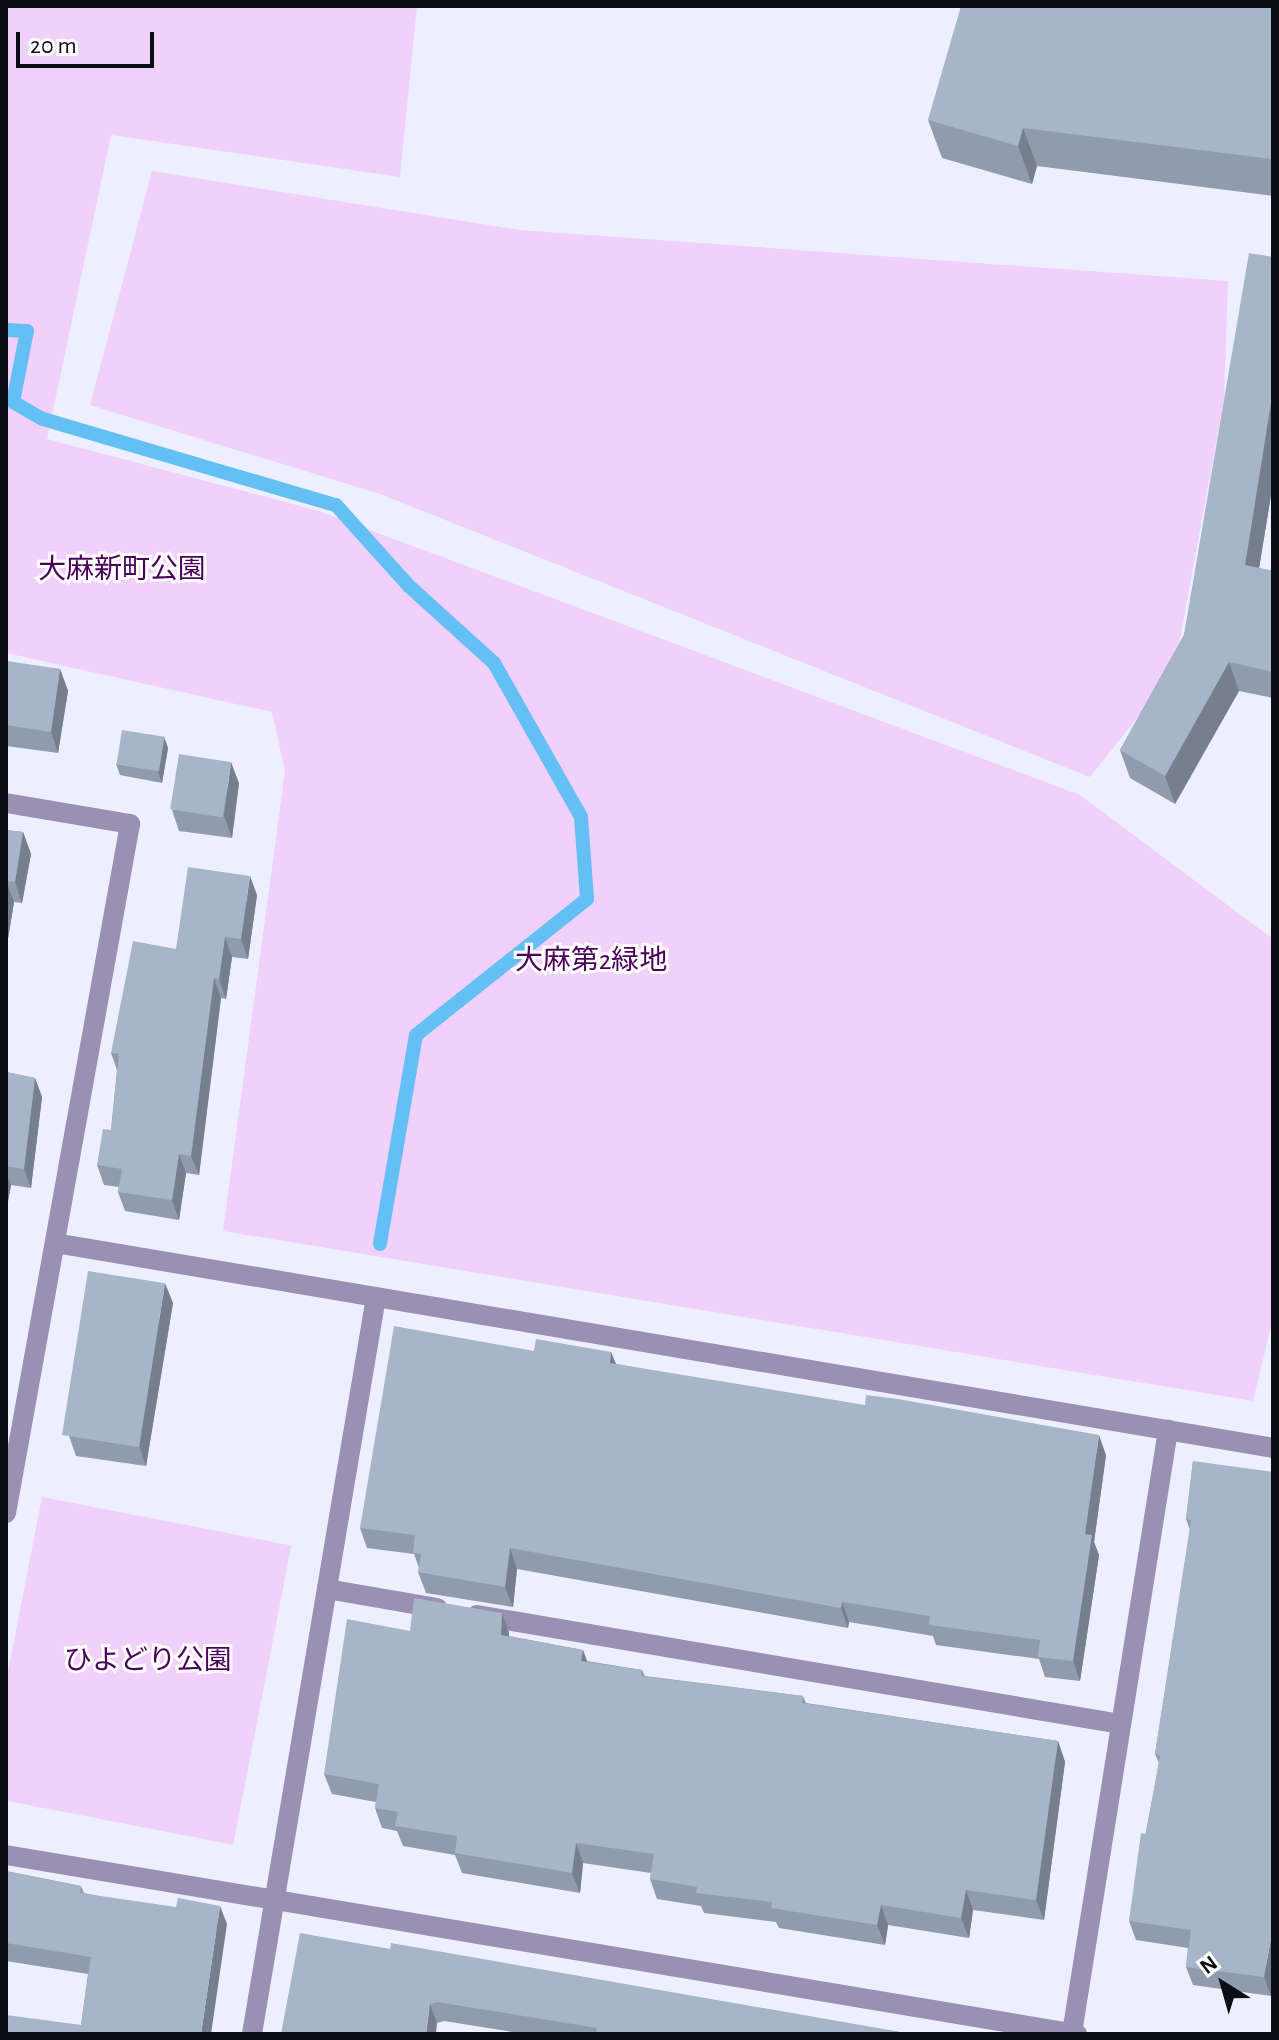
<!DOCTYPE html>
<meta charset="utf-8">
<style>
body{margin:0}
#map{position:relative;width:1279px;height:2040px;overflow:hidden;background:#edeffe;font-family:"Alegreya Sans","Noto Sans JP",sans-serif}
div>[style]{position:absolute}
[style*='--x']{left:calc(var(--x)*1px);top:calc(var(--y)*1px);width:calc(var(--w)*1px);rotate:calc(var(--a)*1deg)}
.green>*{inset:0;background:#f1d0fb;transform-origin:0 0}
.stream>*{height:14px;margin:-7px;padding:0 7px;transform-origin:7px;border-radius:7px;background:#64bff5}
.minor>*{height:20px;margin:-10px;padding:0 10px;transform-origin:10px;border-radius:10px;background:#9a90b3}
.wall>*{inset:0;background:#909cad}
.shaded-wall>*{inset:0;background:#757f8d}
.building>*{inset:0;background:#a7b5c9;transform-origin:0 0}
span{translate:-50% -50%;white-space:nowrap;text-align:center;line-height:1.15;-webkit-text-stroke:6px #fff;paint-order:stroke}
.park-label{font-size:28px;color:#4a005b}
.frame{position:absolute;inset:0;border:8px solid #0d0e15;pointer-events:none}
.north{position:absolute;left:1183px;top:1944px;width:80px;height:80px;-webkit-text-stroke:6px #fff;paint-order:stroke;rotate:323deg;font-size:22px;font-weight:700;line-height:32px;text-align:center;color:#0d0e15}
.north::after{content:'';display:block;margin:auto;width:28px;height:36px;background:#0d0e15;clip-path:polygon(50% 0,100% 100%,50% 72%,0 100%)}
.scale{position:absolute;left:16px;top:32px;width:138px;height:36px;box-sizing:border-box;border:4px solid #0d0e15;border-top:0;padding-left:10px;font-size:24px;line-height:28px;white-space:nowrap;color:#0d0e15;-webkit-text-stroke:6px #fff;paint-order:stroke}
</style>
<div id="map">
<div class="green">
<div style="clip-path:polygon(6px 6px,417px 6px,400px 177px,111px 135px,47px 439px,319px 511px,1080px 795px,1273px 939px,1273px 1318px,1253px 1401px,223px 1231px,285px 771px,272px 712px,6px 653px)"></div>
<div style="clip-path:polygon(152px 171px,519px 230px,1228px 281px,1224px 399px,1174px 672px,1090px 777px,380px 494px,90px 405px)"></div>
<div style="left:42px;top:1497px;width:254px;height:305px;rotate:11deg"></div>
</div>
<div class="stream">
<div style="--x:6;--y:330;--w:21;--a:3"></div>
<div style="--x:27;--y:331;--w:72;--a:101.2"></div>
<div style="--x:13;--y:402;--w:34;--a:30"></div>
<div style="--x:43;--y:419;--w:305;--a:16.4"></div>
<div style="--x:336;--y:505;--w:109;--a:48"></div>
<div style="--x:409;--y:586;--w:115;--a:42.2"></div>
<div style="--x:494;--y:663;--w:177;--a:60.5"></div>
<div style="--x:581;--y:817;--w:82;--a:85.8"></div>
<div style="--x:587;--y:899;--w:218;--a:141.5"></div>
<div style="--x:416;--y:1035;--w:212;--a:99.8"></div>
</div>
<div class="minor">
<div style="--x:6;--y:803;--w:126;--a:9.6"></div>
<div style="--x:130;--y:824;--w:700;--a:100.2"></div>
<div style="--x:55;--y:1243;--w:1235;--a:9.55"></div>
<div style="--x:327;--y:1589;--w:112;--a:9.8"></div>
<div style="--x:477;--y:1615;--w:652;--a:9.62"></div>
<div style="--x:6;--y:1855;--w:1086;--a:9.49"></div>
<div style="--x:1072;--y:2033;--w:611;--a:-80.95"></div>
<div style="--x:252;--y:2034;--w:747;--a:-80.45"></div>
</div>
<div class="wall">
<div style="clip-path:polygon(1273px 6px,1273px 196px,1037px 166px,1032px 184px,942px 158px,928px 120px)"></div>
<div style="clip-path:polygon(1273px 257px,1273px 483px,1259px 568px,1273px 571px,1273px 698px,1239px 691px,1175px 804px,1130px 778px,1120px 750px,1184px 635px)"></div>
<div style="clip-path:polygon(6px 665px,60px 669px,68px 691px,58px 753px,6px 746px)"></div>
<div style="clip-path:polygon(164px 737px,168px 748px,162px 783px,120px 775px,116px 764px)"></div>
<div style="clip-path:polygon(239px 783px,232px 838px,179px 831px,172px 810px)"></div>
<div style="clip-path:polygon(6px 830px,23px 832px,31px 854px,22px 903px,14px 902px,6px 951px)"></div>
<div style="clip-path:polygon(257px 895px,248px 959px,232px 957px,226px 999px,221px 998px,199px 1175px,186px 1173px,179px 1220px,125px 1211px,118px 1192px,119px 1187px,104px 1185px,97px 1165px,111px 1130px,117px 1070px,111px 1053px,176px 949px)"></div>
<div style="clip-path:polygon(6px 1072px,35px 1078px,42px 1097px,31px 1188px,11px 1185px,6px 1212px)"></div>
<div style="clip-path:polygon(173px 1303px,146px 1466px,76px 1456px,69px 1436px)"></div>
<div style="clip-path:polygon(534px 1351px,611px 1352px,616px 1364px,1106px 1455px,1094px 1542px,1099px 1555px,1080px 1681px,1045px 1677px,1039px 1659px,936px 1645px,933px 1636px,849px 1622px,848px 1628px,517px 1569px,513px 1607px,426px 1593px,418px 1572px,419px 1568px,414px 1554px,367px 1548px,360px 1528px)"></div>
<div style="clip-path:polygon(1193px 1461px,1271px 1996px,1193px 1985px,1186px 1967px,1188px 1948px,1136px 1940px,1129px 1921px,1159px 1763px,1155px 1754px,1190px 1530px,1186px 1519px)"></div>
<div style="clip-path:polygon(502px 1613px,509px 1633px,509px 1636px,583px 1650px,587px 1661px,642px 1670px,645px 1676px,803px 1696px,806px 1703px,1058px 1741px,1065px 1762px,1044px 1920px,973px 1910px,969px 1938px,888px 1925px,885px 1945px,779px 1928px,776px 1922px,704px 1913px,701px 1906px,657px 1899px,650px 1879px,651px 1873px,583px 1863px,580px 1893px,462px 1873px,455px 1855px,403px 1846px,397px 1831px,382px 1828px,375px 1808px,376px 1802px,332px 1794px,324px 1774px,410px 1631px)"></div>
<div style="clip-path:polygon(6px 1871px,81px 1886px,84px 1893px,227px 1924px,81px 2025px,88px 1974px,6px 1961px)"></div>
<div style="clip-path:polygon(390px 1949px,912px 2034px,525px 2034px,444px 2021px,437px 2023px)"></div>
</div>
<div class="shaded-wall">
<div style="clip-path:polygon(1023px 128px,1037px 166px,1032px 184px,1018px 146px)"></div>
<div style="clip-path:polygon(1273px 390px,1273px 483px,1255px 593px,1245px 565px)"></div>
<div style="clip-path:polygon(1229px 662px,1239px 691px,1175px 804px,1165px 776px)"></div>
<div style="clip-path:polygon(60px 669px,68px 691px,58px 753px,51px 732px)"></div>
<div style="clip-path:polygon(164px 737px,168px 748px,162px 783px,158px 772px)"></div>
<div style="clip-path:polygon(231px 762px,239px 783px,232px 838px,224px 816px)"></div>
<div style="clip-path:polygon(23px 832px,31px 854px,22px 903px,15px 882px)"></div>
<div style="clip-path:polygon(250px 876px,257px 895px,248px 959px,241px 939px)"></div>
<div style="clip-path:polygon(6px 881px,14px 902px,6px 951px)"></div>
<div style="clip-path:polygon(225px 937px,232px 957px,226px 999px,219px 979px)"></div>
<div style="clip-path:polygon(214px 978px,221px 998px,199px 1175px,191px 1156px)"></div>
<div style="clip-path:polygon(35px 1078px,42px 1097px,31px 1188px,24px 1169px)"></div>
<div style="clip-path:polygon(179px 1154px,186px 1173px,179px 1220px,172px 1200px)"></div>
<div style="clip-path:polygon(6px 1173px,11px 1185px,6px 1212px)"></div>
<div style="clip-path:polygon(165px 1283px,173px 1303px,146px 1466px,139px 1446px)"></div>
<div style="clip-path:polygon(611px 1352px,619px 1372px,610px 1363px)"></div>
<div style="clip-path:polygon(1099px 1435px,1106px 1455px,1094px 1542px,1099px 1555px,1080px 1681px,1073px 1661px,1085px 1534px)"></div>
<div style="clip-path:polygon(510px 1548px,517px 1569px,513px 1607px,505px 1587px)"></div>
<div style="clip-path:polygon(842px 1602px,849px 1622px,848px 1628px,841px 1608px)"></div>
<div style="clip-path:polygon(502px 1613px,509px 1633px,508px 1655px,501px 1635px)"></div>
<div style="clip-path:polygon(583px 1650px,590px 1670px,581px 1661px)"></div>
<div style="clip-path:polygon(1058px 1741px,1065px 1762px,1044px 1920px,1036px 1900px)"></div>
<div style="clip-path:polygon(576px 1843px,583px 1863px,580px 1893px,572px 1873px)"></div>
<div style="clip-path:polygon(966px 1890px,973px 1910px,969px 1938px,961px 1918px)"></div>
<div style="clip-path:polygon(881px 1905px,888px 1925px,885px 1945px,877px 1925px)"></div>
<div style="clip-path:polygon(220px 1906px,227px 1924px,211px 2034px,201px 2034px)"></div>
<div style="clip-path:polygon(1273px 1928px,1273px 1984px,1271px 1996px,1264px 1977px)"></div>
<div style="clip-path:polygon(430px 2004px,437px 2023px,436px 2034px,426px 2034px)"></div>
</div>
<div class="building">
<div style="clip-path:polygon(961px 6px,1273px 6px,1273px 159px,1023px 128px,1018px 146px,928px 120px)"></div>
<div style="clip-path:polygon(1249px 253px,1273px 257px,1273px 390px,1245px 565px,1273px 571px,1273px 672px,1229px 662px,1165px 776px,1120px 750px,1184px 635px)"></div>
<div style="clip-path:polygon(7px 661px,60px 669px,51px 732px,6px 725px)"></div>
<div style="left:122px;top:730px;width:43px;height:35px;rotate:9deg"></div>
<div style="left:179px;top:754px;width:53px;height:56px;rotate:9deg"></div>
<div style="clip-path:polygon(6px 830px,23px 832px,15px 882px,6px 881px,6px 882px)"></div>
<div style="clip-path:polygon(188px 867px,250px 876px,241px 939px,225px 937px,219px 979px,214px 978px,191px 1156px,179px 1154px,172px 1200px,118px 1192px,122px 1169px,97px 1165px,103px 1129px,111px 1130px,119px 1054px,111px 1053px,133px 941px,176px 949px)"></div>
<div style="clip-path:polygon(6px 1072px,35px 1078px,24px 1169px,6px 1166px)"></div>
<div style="left:88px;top:1271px;width:78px;height:166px;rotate:9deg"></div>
<div style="clip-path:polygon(394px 1326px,534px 1351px,536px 1339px,611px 1352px,610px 1363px,865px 1405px,866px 1395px,898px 1399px,1099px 1435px,1085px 1534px,1092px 1535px,1073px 1661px,1038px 1657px,1040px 1640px,929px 1625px,930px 1616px,842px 1602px,841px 1608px,510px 1548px,505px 1587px,418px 1572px,421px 1554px,413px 1553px,415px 1535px,360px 1528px)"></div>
<div style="clip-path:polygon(1193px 1461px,1273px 1472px,1273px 1928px,1264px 1977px,1186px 1967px,1191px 1930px,1129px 1921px,1141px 1833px,1146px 1834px,1160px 1755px,1155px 1754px,1191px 1520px,1186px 1519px)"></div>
<div style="clip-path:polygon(414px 1598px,502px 1613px,501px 1635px,583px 1650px,581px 1661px,642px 1670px,641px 1676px,803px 1696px,802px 1703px,1058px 1741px,1036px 1900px,966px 1890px,961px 1918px,881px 1905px,877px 1925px,771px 1908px,772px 1902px,696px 1893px,697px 1887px,650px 1879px,654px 1854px,576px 1843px,572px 1873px,455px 1853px,457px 1836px,395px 1826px,398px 1812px,375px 1808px,379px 1784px,324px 1774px,347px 1619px,410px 1631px)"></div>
<div style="clip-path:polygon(6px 1871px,81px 1886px,80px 1893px,176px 1907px,178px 1898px,220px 1906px,201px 2034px,6px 2034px,6px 2015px,81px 2025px,91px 1957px,6px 1943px)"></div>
<div style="clip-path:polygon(300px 1933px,390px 1949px,391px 1943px,912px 2034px,596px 2034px,597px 2028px,437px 2002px,430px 2004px,426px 2034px,281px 2034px)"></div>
</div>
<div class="park-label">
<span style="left:122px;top:570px">大麻新町公園</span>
<span style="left:591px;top:961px">大麻第2緑地</span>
<span style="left:148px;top:1661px">ひよどり公園</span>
</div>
<div class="frame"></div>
<div class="north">N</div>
<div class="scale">20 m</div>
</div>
